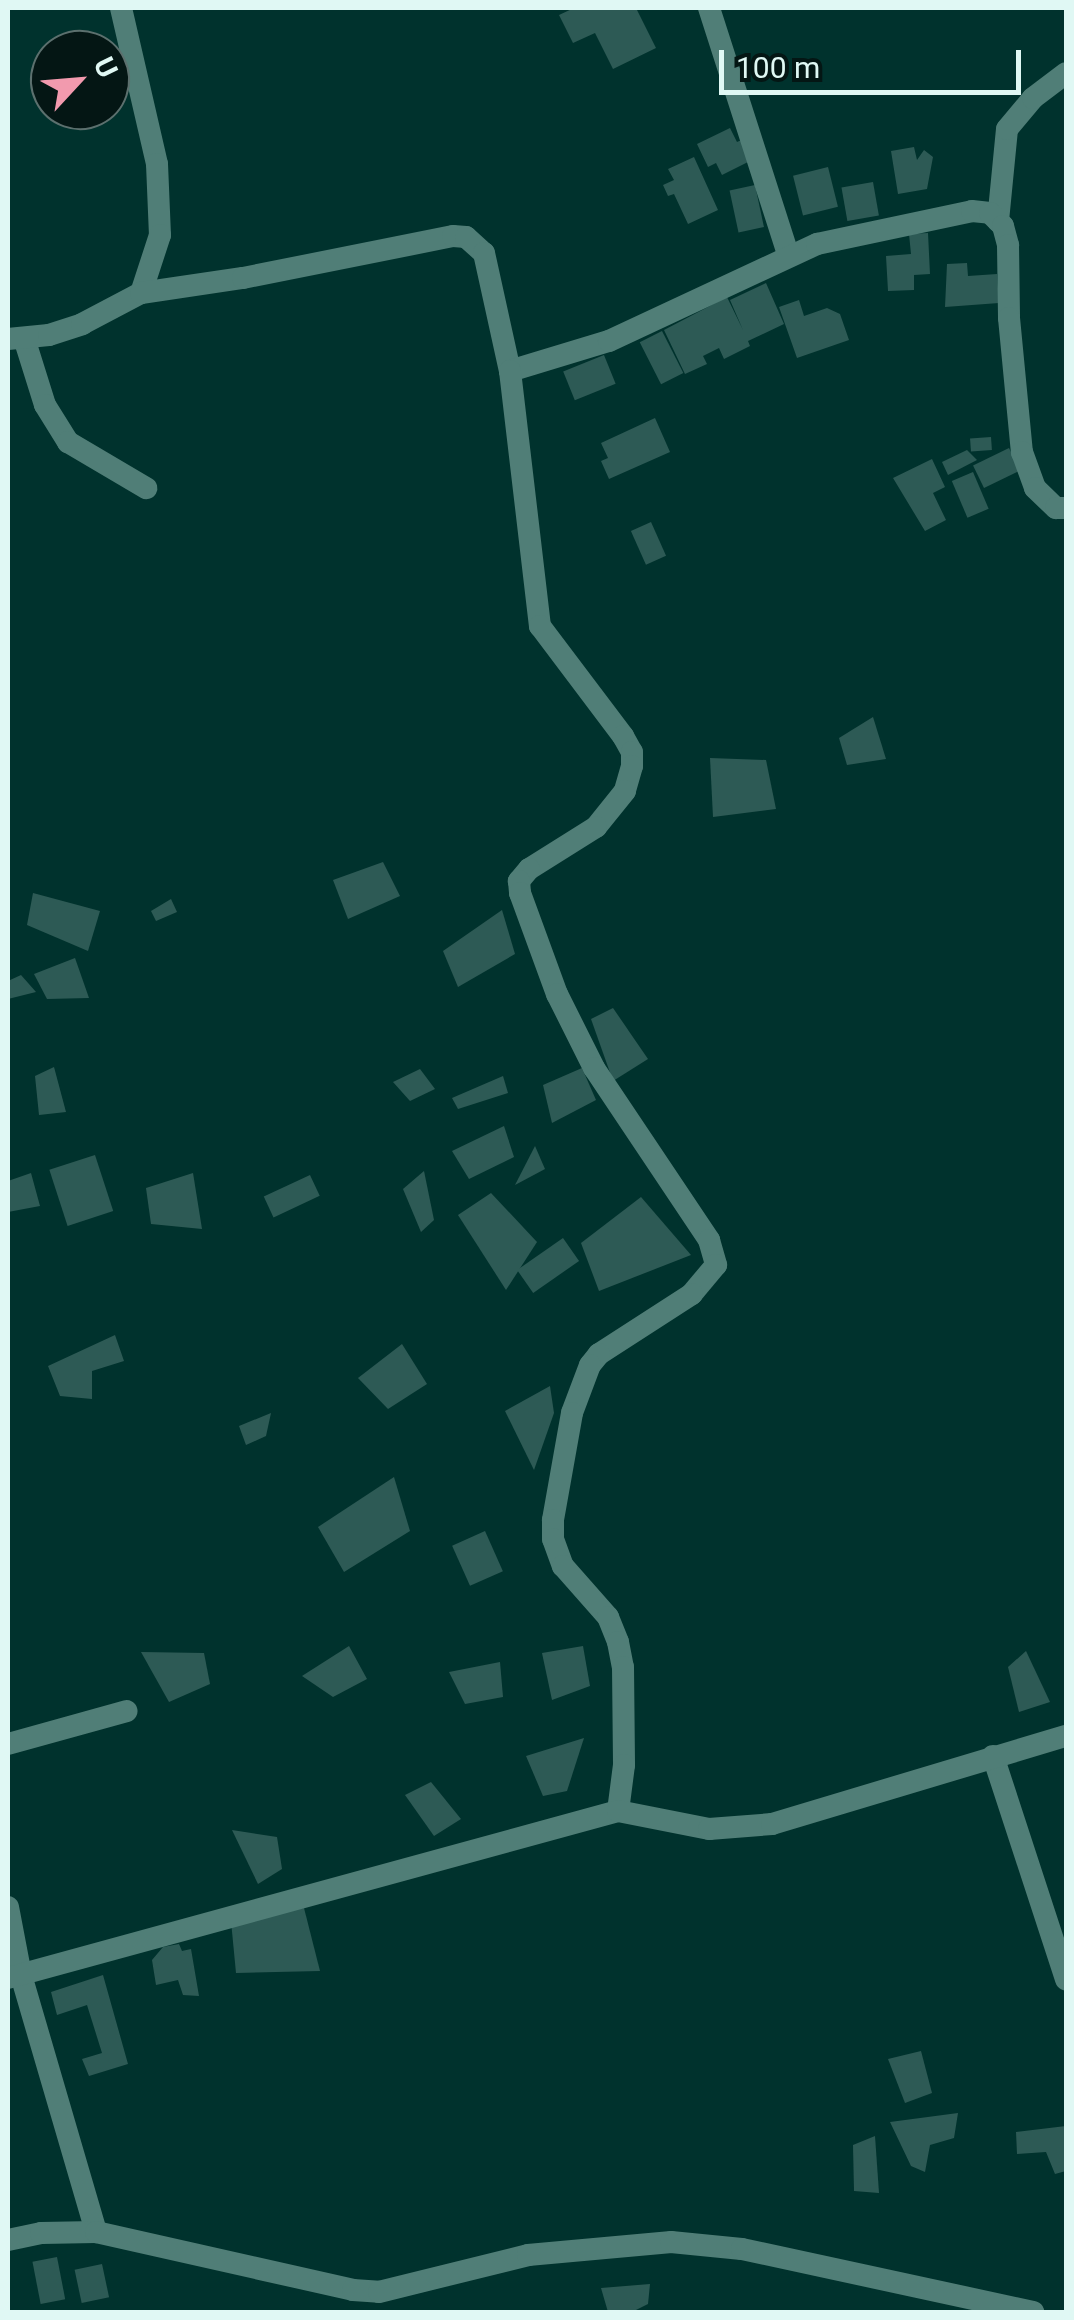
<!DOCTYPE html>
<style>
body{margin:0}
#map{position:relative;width:1074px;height:2320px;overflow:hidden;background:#00322d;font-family:Roboto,sans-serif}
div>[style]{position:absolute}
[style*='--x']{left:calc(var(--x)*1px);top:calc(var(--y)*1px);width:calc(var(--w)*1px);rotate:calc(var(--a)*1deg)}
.building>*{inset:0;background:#2d5a55;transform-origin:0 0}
.minor>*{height:22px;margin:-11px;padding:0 11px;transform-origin:11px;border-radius:11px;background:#507e77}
span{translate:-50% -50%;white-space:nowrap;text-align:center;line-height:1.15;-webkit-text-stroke:8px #041614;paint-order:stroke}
.frame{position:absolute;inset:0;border:10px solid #e0f8f4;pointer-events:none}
.north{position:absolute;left:30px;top:30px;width:100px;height:100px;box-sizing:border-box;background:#041614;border:2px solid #5c706e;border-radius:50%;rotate:64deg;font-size:28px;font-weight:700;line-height:40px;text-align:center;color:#e0f8f4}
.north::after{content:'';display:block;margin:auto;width:35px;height:45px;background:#f29aae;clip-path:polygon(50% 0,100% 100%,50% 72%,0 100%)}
.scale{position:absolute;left:719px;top:50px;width:302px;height:45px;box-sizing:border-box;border:5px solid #e0f8f4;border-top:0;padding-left:12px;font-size:30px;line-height:35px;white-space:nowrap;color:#e0f8f4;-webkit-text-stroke:8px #041614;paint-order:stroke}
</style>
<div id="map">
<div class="building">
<div style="clip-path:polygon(574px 8px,636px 8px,656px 48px,613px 69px,595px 33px,573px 43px,559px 15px)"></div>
<div style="clip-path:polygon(730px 128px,737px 142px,746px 138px,756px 158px,722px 175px,716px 163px,708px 167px,697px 144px)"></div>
<div style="clip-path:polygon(914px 147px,917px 160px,924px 150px,933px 157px,927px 189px,898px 194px,891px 151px)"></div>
<div style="clip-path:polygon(694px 157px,718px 210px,688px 224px,674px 194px,668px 196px,663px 185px,674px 180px,668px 169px)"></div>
<div style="left:828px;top:167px;width:41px;height:36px;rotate:76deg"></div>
<div style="left:873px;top:182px;width:34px;height:32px;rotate:80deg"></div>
<div style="left:755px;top:185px;width:43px;height:26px;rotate:78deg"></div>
<div style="clip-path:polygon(928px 233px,930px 274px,914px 275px,914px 290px,888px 291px,886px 256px,911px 254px,909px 234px)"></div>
<div style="clip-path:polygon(967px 263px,968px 276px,997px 274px,999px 303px,945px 307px,947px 264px)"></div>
<div style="clip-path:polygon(766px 283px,784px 324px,748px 341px,750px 346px,724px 359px,719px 348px,703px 356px,707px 364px,685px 374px,664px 330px,727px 297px,743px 330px,730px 300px)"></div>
<div style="clip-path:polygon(799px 300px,804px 316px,827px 308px,840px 314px,849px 340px,797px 358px,779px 307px)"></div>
<div style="left:662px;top:331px;width:47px;height:25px;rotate:63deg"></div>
<div style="left:604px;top:355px;width:31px;height:44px;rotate:68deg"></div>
<div style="clip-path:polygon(655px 418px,670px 452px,609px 479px,601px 461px,608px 458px,601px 443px)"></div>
<div style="left:991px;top:437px;width:13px;height:21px;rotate:86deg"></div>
<div style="left:1009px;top:448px;width:25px;height:40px;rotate:64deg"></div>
<div style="clip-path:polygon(967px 450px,977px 460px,948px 475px,942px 462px)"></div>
<div style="clip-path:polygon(932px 459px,945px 487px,933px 493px,946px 520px,925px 531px,893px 478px)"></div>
<div style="left:973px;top:472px;width:40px;height:23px;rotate:67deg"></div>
<div style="left:651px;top:522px;width:37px;height:22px;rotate:66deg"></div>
<div style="clip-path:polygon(873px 717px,886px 759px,847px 765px,839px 738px)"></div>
<div style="clip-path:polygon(710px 758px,766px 760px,776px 809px,713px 817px)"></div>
<div style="clip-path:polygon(383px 862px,400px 896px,348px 919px,333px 880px)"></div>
<div style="clip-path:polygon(33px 893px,100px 911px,88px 951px,27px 925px)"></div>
<div style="clip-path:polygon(171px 899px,177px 912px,156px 921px,151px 911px)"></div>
<div style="clip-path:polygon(502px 910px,515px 954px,458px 987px,443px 951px)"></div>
<div style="clip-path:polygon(75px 958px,89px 998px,47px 999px,34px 974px)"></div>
<div style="clip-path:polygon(21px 975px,36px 992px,8px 999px,8px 981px)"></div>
<div style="clip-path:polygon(613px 1008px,648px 1059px,613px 1081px,591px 1019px)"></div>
<div style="clip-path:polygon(54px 1067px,66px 1112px,39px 1115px,35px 1076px)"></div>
<div style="clip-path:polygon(582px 1068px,596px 1100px,552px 1123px,543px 1085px)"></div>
<div style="clip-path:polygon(420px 1069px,435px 1089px,410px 1101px,393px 1082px)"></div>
<div style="clip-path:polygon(503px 1076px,508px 1093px,458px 1109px,452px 1098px)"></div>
<div style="clip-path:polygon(504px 1126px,514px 1157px,469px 1179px,452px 1151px)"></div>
<div style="clip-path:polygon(535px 1146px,545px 1169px,515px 1185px)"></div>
<div style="left:95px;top:1155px;width:59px;height:48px;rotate:72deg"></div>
<div style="clip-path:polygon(424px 1171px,434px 1220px,421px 1232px,403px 1189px)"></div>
<div style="clip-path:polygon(31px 1173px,40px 1206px,8px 1212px,8px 1181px)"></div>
<div style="clip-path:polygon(193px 1173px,202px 1229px,151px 1224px,146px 1188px)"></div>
<div style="left:310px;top:1175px;width:23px;height:51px;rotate:65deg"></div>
<div style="clip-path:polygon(491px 1193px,537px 1242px,506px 1290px,458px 1215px)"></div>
<div style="clip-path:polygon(641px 1197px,691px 1255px,599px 1291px,581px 1243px)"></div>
<div style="left:563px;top:1238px;width:28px;height:56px;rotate:55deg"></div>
<div style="clip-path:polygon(115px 1335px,124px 1361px,92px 1371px,92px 1399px,60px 1396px,48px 1366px)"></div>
<div style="clip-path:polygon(402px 1344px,427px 1384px,388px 1409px,358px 1378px)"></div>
<div style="clip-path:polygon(550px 1386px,554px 1413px,534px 1470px,505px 1411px)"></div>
<div style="clip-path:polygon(271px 1413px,266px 1436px,246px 1445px,239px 1426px)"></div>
<div style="clip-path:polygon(394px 1477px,410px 1531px,344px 1572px,318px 1527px)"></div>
<div style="left:485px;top:1531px;width:44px;height:36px;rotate:66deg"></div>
<div style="clip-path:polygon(349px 1646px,367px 1679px,333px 1697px,302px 1676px)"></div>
<div style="clip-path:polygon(583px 1646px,590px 1686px,552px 1700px,542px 1653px)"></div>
<div style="clip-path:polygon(1026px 1651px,1050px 1702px,1019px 1712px,1008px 1667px)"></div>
<div style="clip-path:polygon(141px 1652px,204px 1653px,210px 1684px,169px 1702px)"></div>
<div style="clip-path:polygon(500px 1662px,503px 1697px,465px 1704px,449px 1672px)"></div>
<div style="clip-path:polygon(584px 1738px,567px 1791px,543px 1796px,526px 1756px)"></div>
<div style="clip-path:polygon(431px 1782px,461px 1819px,434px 1836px,405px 1795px)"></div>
<div style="clip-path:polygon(232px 1830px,277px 1837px,282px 1869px,258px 1884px)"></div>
<div style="clip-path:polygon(304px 1908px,320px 1971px,236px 1973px,231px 1921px)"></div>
<div style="clip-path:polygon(179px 1944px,182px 1951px,191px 1949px,199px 1996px,183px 1995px,178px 1980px,156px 1985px,152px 1960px,163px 1947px)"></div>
<div style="clip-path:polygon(103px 1975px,128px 2064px,89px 2076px,82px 2059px,102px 2053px,87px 2005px,57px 2015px,51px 1992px)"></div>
<div style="clip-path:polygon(921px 2051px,932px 2093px,905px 2103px,888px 2059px)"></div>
<div style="clip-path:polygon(958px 2113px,954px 2138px,930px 2145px,925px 2172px,911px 2166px,890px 2122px)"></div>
<div style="clip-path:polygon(1066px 2126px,1066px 2171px,1055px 2174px,1046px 2152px,1017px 2154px,1016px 2132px)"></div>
<div style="clip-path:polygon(875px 2136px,879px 2193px,854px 2191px,853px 2145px)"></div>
<div style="left:57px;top:2257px;width:43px;height:25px;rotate:79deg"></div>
<div style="left:102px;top:2264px;width:34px;height:28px;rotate:78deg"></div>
<div style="clip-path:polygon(650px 2284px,648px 2304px,632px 2312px,608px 2312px,601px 2288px)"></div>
</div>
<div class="minor">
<div style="--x:121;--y:8;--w:160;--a:77"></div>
<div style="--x:157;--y:164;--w:71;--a:87.6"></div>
<div style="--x:160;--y:235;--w:61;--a:108.1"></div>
<div style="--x:709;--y:8;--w:258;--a:72.2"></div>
<div style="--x:998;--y:221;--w:92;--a:-84.4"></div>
<div style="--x:1007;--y:129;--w:40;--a:-50"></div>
<div style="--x:1033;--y:98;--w:41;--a:-37.1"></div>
<div style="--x:24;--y:338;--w:70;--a:72.6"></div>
<div style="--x:45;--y:405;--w:44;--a:58.1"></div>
<div style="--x:68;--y:442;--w:91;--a:30.5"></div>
<div style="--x:8;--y:339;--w:41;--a:-5.6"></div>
<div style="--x:49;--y:335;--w:35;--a:-18"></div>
<div style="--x:82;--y:324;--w:67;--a:-27.7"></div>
<div style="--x:141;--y:293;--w:103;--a:-8.4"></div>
<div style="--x:243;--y:278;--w:214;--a:-11.3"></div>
<div style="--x:453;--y:236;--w:13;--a:4"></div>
<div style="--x:466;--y:237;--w:24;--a:42"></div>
<div style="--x:484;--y:253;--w:121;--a:77.6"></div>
<div style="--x:510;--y:371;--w:103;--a:-16.9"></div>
<div style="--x:609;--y:341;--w:230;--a:-25"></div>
<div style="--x:817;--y:244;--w:158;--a:-12"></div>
<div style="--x:972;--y:211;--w:18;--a:6"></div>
<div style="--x:990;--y:213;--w:18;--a:45"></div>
<div style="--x:1003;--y:226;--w:20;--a:75"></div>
<div style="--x:1008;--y:245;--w:73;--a:89.2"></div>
<div style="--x:1009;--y:318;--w:135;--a:84.5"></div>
<div style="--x:1022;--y:452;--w:38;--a:70"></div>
<div style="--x:1035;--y:488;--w:29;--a:44"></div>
<div style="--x:1056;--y:508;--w:10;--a:0"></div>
<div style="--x:510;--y:371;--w:257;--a:83.3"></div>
<div style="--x:540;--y:626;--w:138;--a:53"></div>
<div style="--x:623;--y:736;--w:18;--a:61"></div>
<div style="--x:632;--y:752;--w:14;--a:90"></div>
<div style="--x:632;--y:766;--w:26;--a:106"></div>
<div style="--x:625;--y:791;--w:46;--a:128.9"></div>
<div style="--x:596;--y:827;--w:79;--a:147.9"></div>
<div style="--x:529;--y:869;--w:16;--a:130"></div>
<div style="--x:519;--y:881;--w:12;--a:85"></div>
<div style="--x:520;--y:893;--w:108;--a:69.9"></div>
<div style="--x:557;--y:994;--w:83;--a:63.4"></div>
<div style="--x:594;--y:1068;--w:207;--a:56.2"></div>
<div style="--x:709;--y:1240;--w:26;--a:74"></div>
<div style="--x:716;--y:1265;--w:38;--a:130"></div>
<div style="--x:692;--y:1294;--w:111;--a:147.2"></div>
<div style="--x:599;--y:1354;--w:14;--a:129"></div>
<div style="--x:590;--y:1365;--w:51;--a:110.6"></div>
<div style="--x:572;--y:1413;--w:109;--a:100.1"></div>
<div style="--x:553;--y:1520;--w:19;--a:90"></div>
<div style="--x:553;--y:1539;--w:29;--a:70"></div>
<div style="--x:563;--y:1566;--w:68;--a:48.6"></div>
<div style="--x:608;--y:1617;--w:27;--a:68"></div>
<div style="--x:618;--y:1642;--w:25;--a:79"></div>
<div style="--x:623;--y:1667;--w:98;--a:89.4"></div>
<div style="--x:624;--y:1765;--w:46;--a:97.4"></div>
<div style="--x:8;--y:1744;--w:123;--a:-15.5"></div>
<div style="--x:993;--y:1756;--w:235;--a:71.9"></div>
<div style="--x:8;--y:1907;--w:69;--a:79.2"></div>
<div style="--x:21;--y:1975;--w:268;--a:73.7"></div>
<div style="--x:8;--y:1978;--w:632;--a:-15.31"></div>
<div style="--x:618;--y:1811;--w:93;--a:11.2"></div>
<div style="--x:709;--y:1829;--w:63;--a:-4.5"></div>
<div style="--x:772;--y:1824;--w:307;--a:-16.7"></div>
<div style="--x:8;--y:2240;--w:34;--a:-12"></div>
<div style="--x:41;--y:2233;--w:55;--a:-1"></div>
<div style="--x:96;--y:2232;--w:263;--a:12.7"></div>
<div style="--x:353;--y:2290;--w:26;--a:4"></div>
<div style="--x:379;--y:2292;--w:154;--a:-13.9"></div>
<div style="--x:528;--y:2255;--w:144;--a:-5.2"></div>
<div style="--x:671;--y:2242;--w:71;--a:5.6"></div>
<div style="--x:742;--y:2249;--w:298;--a:12.2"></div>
</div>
<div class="frame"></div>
<div class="north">U</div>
<div class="scale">100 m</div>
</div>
